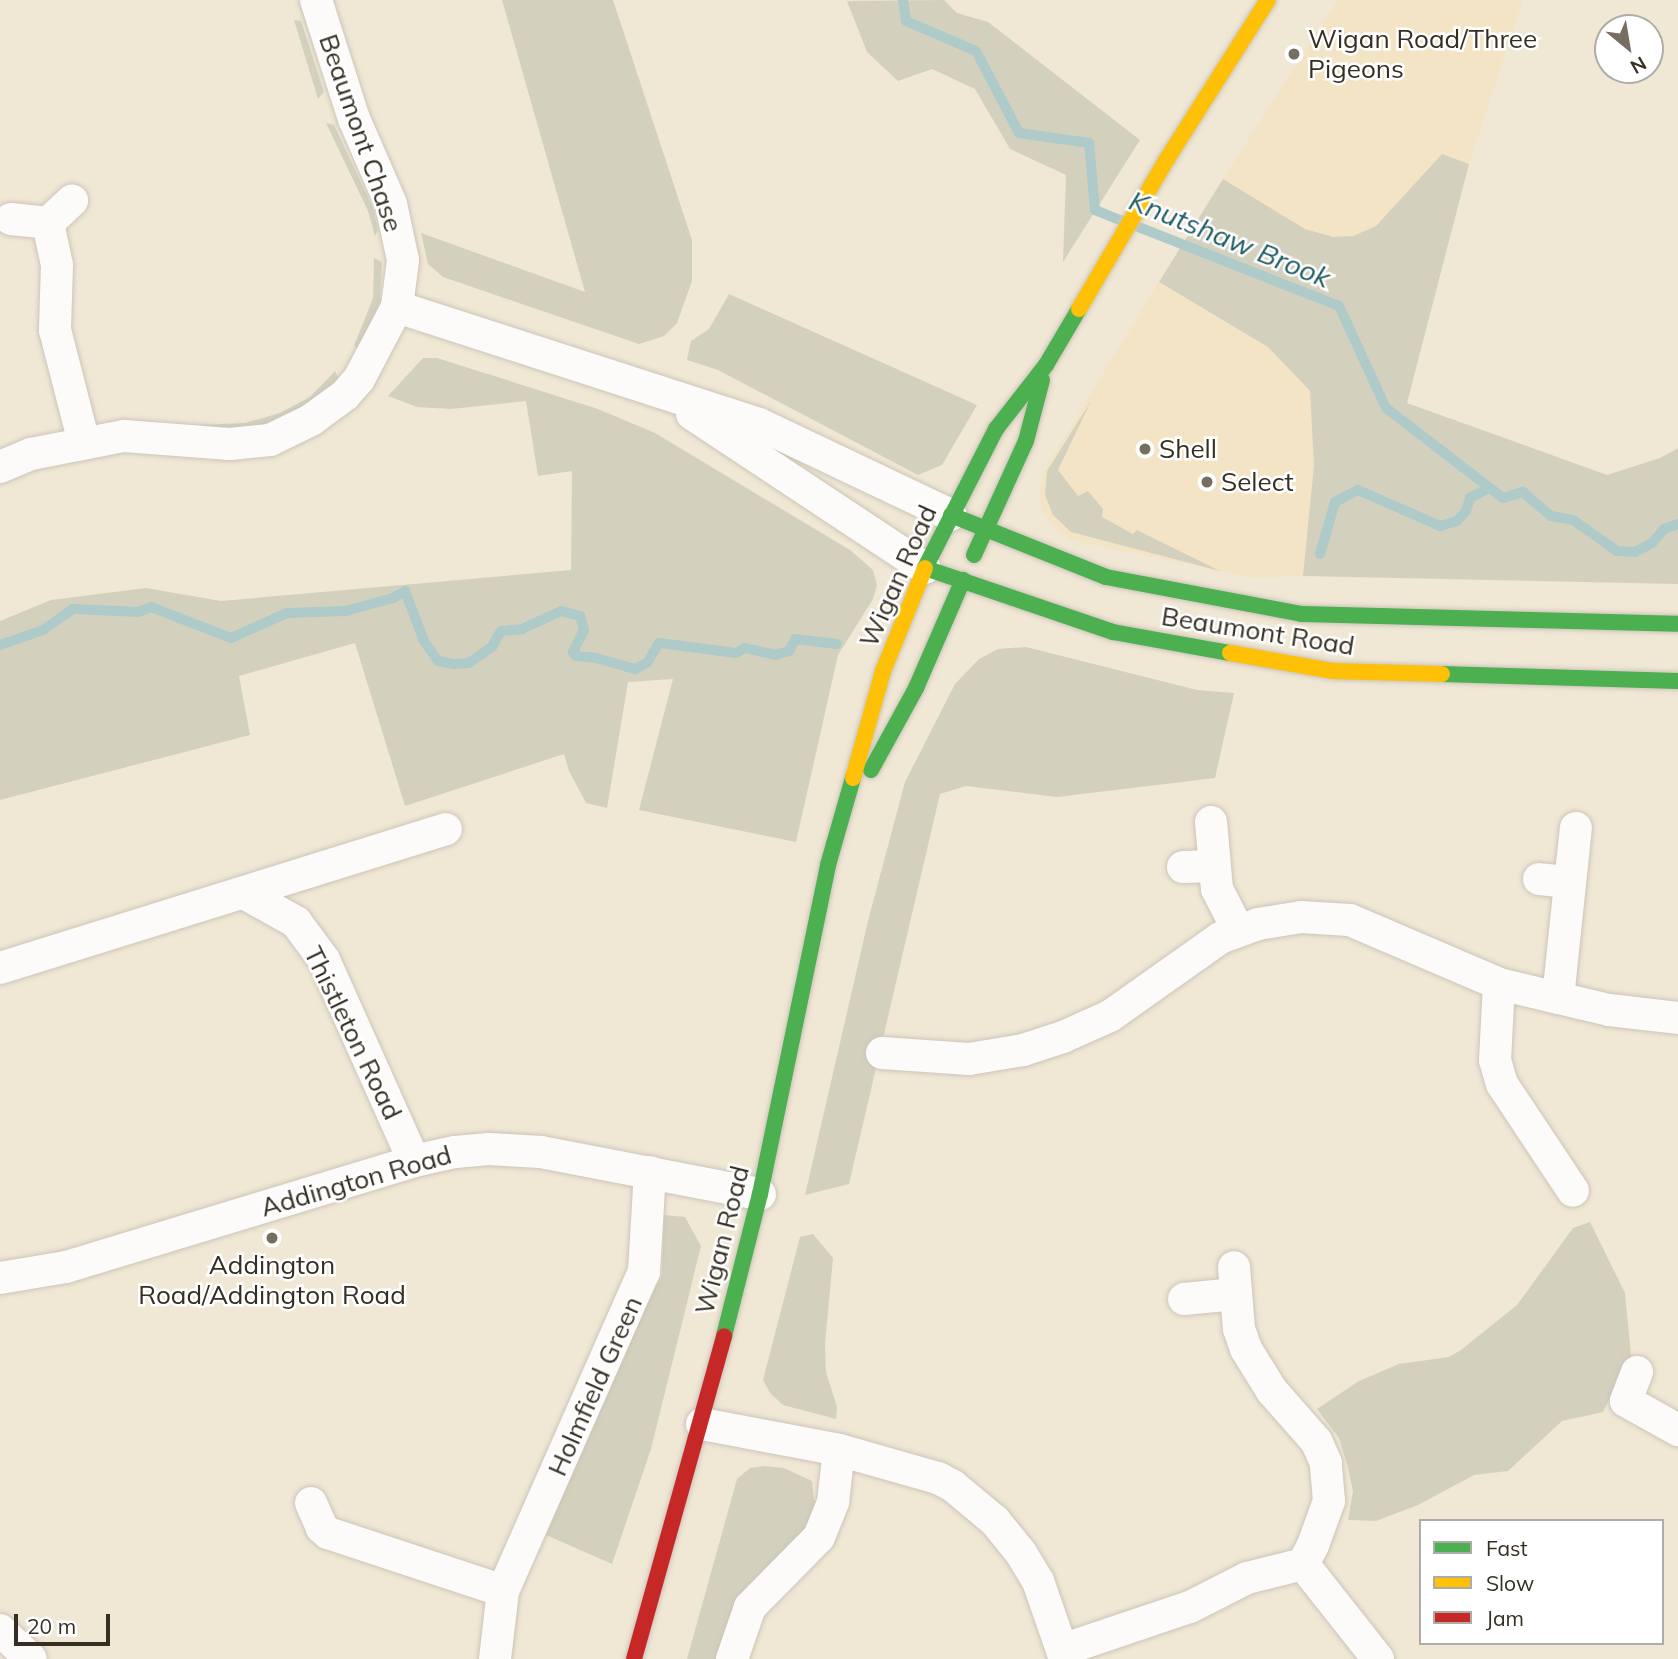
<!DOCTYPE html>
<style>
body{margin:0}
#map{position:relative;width:1678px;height:1659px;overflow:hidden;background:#f0e7d5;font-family:Mulish,sans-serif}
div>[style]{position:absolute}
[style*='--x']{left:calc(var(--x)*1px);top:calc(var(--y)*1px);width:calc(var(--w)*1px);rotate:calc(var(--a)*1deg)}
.built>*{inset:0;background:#f3e4c6}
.green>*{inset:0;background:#d3d1be}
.stream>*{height:10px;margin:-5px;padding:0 5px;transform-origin:5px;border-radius:5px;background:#aecac9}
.roads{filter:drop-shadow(0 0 2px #ccc5b8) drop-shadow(0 0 2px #ccc5b8)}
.street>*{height:32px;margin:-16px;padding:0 16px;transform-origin:16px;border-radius:16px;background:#fdfbf9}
.fast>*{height:16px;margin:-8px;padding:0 8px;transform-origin:8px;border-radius:8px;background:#4caf50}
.slow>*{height:16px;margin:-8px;padding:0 8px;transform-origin:8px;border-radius:8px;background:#ffc107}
.jam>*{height:16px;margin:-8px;padding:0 8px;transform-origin:8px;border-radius:8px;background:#c62828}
.dots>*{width:19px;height:19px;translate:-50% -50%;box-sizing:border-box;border:4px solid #fff;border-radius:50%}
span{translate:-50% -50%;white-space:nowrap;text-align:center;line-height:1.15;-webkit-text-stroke:5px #fff;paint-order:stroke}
.poi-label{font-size:26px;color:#352f23}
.left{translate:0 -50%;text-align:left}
.street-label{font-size:26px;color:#352f23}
.water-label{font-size:28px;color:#205c63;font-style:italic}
.legend{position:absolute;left:1419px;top:1519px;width:245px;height:126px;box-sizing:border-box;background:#fff;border:2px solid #aeaca7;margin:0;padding:9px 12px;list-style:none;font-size:21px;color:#352f23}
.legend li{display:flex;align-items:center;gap:14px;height:35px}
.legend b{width:35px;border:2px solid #aeaca7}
.north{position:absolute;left:1594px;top:14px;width:70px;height:70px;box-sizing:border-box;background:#fff;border:2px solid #aeaca7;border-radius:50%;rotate:150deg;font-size:19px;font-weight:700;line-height:28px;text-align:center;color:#352f23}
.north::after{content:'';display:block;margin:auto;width:24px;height:32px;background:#766f61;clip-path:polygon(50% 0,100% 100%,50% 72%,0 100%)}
.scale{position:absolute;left:14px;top:1614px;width:96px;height:32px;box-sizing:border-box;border:4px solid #352f23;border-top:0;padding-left:9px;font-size:21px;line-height:24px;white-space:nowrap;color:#352f23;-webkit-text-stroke:5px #fff;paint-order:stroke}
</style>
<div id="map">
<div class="built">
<div style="clip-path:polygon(1338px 0,1523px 0,1469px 164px,1442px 154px,1376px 226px,1353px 236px,1333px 237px,1305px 229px,1223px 179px)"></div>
<div style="clip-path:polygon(1159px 282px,1268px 347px,1310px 391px,1314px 465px,1303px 576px,1254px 578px,1075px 541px,1055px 528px,1043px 513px,1039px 495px,1043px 472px)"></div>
</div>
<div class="green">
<div style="clip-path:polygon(502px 0,613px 0,692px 240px,692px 281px,677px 323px,664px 336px,639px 344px,443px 277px,428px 264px,421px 233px,585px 292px)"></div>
<div style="clip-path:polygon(944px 0,957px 13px,988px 22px,1140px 140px,1063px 262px,1066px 175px,1010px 149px,975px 89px,932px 69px,898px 81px,867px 52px,847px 1px)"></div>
<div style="clip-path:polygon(294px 20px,301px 21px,324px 92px,318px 99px)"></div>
<div style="clip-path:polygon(326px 123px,334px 125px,373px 208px,378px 230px,375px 236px,368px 211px)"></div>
<div style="clip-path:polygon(1442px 154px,1469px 164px,1407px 403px,1607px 475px,1660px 458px,1678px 448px,1678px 584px,1303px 576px,1314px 465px,1310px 391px,1268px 347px,1159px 282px,1223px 179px,1305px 229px,1333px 237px,1353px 236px,1376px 226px)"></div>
<div style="clip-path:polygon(374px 258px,382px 262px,380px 302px,361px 350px,354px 346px,373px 298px)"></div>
<div style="clip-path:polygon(729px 294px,977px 405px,942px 465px,918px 475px,718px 370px,687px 360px,691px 341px,709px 329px)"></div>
<div style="clip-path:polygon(423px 358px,437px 358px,598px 409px,655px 433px,850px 550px,873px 570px,877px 585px,873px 599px,838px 655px,796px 842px,639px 810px,673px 679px,628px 682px,607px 808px,586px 803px,569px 771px,564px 754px,405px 806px,355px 643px,239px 676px,250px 735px,0 800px,0 621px,51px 600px,146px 588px,221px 601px,571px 570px,572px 471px,538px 476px,526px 401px,451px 409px,417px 407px,388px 396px)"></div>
<div style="clip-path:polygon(335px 371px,340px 381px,315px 403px,267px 427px,204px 434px,200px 425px,245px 423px,280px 413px,310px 397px)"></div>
<div style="clip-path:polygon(1091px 401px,1058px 470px,1078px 496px,1088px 491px,1103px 509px,1102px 517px,1133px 534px,1137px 530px,1220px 571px,1071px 532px,1053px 515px,1045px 495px,1047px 471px)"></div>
<div style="clip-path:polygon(1026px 647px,1197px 690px,1234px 693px,1215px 778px,1057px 797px,966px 786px,940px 794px,849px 1184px,805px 1195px,868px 921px,905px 782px,955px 684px,979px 659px,998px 649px)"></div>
<div style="clip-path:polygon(664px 1215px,685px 1217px,701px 1246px,651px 1449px,612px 1564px,546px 1535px,636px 1324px,662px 1275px)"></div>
<div style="clip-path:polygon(1590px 1222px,1625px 1293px,1631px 1356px,1603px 1412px,1562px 1421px,1508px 1471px,1474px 1475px,1418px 1505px,1376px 1521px,1348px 1520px,1353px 1491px,1347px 1464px,1339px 1438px,1317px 1409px,1359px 1381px,1399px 1364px,1449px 1357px,1461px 1350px,1517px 1305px,1573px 1228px)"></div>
<div style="clip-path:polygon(813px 1234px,833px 1258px,825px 1344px,826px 1372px,837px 1407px,836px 1419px,783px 1405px,770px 1393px,763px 1380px,800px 1237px)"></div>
<div style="clip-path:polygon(764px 1466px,784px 1468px,812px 1481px,814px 1501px,823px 1501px,725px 1659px,687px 1659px,737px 1479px,750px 1468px)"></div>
</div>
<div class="stream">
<div style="--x:903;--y:0;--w:21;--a:82"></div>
<div style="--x:906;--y:21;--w:76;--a:23.2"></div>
<div style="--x:976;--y:51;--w:93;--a:62.3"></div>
<div style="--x:1019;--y:133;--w:71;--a:8.1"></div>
<div style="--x:1089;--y:143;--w:67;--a:84.9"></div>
<div style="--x:1095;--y:210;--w:29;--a:22"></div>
<div style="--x:1136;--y:226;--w:218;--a:21.5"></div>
<div style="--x:1339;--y:306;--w:112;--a:65.3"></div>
<div style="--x:1386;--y:408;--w:148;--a:37.6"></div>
<div style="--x:1503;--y:498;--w:21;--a:-17"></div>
<div style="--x:1523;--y:492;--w:37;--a:41"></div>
<div style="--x:1551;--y:516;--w:22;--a:10"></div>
<div style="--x:1573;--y:520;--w:54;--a:35.2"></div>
<div style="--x:1617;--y:551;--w:18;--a:3"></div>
<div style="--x:1635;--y:552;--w:19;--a:-28"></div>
<div style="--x:1652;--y:543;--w:18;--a:-49"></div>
<div style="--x:1664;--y:529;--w:15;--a:-20"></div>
<div style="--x:1320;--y:554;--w:54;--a:-73.9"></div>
<div style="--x:1335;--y:502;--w:26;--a:-28"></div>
<div style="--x:1358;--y:490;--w:90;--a:23.7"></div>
<div style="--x:1440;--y:526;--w:18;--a:-16"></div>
<div style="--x:1457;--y:521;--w:13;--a:-48"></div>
<div style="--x:1466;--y:511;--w:14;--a:-73"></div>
<div style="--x:1470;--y:498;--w:21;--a:-28"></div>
<div style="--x:0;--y:645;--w:46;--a:-19.2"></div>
<div style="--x:43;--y:630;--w:37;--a:-35"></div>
<div style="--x:73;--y:609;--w:65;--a:2.6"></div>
<div style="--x:138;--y:612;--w:14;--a:-21"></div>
<div style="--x:151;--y:607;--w:86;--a:21.2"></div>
<div style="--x:231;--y:638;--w:61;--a:-24.1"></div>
<div style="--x:287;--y:613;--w:59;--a:-1.9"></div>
<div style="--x:346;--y:611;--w:49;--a:-15.5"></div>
<div style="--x:393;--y:598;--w:14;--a:-30"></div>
<div style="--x:405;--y:591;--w:53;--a:69.2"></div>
<div style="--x:424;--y:641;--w:24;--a:55"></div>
<div style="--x:438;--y:661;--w:16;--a:11"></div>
<div style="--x:454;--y:664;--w:15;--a:-4"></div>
<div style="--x:469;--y:663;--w:28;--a:-35"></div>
<div style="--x:492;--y:647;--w:18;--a:-61"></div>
<div style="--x:501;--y:631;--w:21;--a:-5"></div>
<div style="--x:522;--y:629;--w:43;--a:-24.8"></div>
<div style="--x:561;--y:611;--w:20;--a:15"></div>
<div style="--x:580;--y:616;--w:15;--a:74"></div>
<div style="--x:584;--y:630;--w:25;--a:117"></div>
<div style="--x:573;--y:652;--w:5;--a:53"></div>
<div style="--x:576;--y:656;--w:20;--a:6"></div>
<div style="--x:596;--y:658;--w:41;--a:15.8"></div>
<div style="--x:635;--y:669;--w:13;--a:-27"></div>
<div style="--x:647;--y:663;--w:23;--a:-59"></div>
<div style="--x:659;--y:643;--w:78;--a:7.4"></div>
<div style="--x:736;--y:653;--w:10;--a:-29"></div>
<div style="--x:745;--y:648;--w:31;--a:13"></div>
<div style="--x:775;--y:655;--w:15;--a:-16"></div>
<div style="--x:789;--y:651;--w:13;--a:-63"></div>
<div style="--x:795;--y:639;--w:42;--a:6.8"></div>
</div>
<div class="roads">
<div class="street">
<div style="--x:11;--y:219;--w:37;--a:6"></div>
<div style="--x:48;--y:223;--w:33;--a:-43"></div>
<div style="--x:48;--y:223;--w:43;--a:77.9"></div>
<div style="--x:57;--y:265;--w:65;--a:91.8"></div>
<div style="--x:55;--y:330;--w:117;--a:75.6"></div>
<div style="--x:397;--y:307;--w:380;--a:17.9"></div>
<div style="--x:759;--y:424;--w:212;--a:25.4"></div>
<div style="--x:692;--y:414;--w:279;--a:33.5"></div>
<div style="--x:0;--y:467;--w:34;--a:-23"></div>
<div style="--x:31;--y:454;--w:95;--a:-11"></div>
<div style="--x:124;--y:436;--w:106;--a:4.3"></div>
<div style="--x:230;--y:444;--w:40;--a:-5.7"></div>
<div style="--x:270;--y:440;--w:46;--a:-26"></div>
<div style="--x:311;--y:420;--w:42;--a:-36.3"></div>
<div style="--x:345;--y:395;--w:21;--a:-49"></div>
<div style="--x:359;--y:379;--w:81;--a:-62.2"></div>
<div style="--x:397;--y:307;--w:47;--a:-82.7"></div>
<div style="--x:403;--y:260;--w:57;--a:-102.1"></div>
<div style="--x:391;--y:204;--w:93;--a:-113.5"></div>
<div style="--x:354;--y:119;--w:125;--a:-107.7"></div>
<div style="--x:1211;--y:822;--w:67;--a:84.9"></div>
<div style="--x:1217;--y:889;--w:46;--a:62.9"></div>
<div style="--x:1183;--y:867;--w:31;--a:-2"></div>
<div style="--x:1539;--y:879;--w:31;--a:6"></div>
<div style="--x:244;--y:893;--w:60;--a:29.1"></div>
<div style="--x:296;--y:922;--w:47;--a:53.6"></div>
<div style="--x:324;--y:960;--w:220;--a:65.9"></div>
<div style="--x:0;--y:968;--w:467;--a:-17.3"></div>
<div style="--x:1499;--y:984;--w:76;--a:93"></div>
<div style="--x:1495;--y:1060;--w:25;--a:74"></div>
<div style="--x:1502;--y:1084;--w:128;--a:56.4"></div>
<div style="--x:1558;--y:998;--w:171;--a:-84"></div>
<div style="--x:882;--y:1053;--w:87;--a:3.9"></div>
<div style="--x:969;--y:1059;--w:55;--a:-9.5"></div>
<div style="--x:1023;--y:1050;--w:42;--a:-18"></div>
<div style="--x:1063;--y:1037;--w:51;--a:-24.1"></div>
<div style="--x:1110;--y:1016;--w:135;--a:-35.3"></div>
<div style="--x:1220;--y:938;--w:40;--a:-20.2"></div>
<div style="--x:1258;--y:924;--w:44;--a:-9.2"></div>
<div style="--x:1301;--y:917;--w:49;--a:3.5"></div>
<div style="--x:1350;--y:920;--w:162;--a:23.2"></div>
<div style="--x:1499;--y:984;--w:113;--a:13.3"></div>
<div style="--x:1609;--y:1010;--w:69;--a:6.6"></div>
<div style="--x:0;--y:1278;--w:67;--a:-9.5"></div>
<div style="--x:66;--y:1267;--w:364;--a:-16.9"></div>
<div style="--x:414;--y:1161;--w:42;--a:-12.4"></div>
<div style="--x:455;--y:1152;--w:34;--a:-5"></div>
<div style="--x:489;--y:1149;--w:52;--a:3.3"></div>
<div style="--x:541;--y:1152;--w:223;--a:10.9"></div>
<div style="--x:1184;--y:1299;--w:52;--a:-5.5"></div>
<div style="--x:1637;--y:1372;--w:31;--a:111"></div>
<div style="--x:1626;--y:1401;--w:60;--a:29.1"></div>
<div style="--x:702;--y:1424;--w:139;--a:10.7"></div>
<div style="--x:839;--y:1450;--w:103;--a:15.8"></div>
<div style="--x:938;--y:1478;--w:17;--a:28"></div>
<div style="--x:953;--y:1486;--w:55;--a:39.8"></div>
<div style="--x:995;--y:1521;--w:41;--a:50.9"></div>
<div style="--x:1021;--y:1553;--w:33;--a:59"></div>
<div style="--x:1038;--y:1581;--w:83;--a:70.9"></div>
<div style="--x:311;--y:1503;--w:27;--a:66"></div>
<div style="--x:322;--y:1528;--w:8;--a:40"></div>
<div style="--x:328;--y:1533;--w:184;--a:18.3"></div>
<div style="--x:1303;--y:1564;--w:121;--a:51.7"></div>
<div style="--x:0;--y:1630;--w:42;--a:43.1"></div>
<div style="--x:1062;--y:1650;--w:135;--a:-18.6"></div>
<div style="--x:1190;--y:1607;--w:64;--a:-27"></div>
<div style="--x:1247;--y:1578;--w:58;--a:-14"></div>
<div style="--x:1303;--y:1564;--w:21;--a:-62"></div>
<div style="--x:1313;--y:1545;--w:47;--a:-70"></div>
<div style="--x:1329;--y:1501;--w:38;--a:-95"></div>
<div style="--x:1326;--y:1463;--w:24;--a:-114"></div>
<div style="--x:1316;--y:1441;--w:67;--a:-131.3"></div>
<div style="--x:1272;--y:1391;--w:49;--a:-121.8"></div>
<div style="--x:1246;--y:1349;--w:21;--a:-109"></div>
<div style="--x:1239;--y:1329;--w:62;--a:-94.6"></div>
<div style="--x:495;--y:1659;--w:68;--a:-83.3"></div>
<div style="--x:503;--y:1591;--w:349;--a:-66.2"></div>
<div style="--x:644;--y:1272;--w:100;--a:-86.6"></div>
<div style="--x:732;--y:1659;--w:55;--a:-70.9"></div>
<div style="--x:750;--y:1607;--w:98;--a:-45.4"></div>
<div style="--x:819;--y:1537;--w:38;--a:-68"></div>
<div style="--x:833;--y:1502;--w:52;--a:-83.4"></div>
</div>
<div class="fast">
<div style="--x:1079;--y:309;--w:65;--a:120.5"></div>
<div style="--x:1046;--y:365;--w:81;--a:128"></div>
<div style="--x:996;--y:429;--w:156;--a:117.1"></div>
<div style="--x:925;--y:568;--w:199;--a:18.8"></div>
<div style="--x:1113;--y:632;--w:119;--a:10.2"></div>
<div style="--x:951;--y:515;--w:167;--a:21.8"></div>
<div style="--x:1106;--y:577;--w:198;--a:10.7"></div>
<div style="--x:1301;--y:614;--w:377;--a:1.5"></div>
<div style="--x:974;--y:555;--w:125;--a:-65.5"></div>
<div style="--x:1026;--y:441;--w:63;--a:-75.3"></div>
<div style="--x:1442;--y:674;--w:236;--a:1.7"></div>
<div style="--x:871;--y:770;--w:94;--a:-61.2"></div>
<div style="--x:916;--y:688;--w:118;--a:-66.5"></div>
<div style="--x:724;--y:1336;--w:146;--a:-75.8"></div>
<div style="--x:760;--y:1194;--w:336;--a:-78.3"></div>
<div style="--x:828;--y:865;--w:91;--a:-74"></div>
</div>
<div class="slow">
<div style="--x:1079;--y:309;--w:174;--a:-59.6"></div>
<div style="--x:1167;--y:159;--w:188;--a:-57.6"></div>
<div style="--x:1230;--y:653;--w:105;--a:9.9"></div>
<div style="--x:1333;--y:671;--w:109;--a:1.6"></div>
<div style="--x:853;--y:778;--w:111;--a:-74.3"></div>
<div style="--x:883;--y:671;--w:111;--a:-67.8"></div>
</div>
<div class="jam">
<div style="--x:634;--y:1659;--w:335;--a:-74.4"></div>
</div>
</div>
<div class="dots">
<div style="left:1294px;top:54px;background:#766f61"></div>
<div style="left:1145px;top:449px;background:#766f61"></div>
<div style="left:1207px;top:482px;background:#766f61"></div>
<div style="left:272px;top:1238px;background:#766f61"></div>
</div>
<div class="poi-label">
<span class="left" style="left:1308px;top:54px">Wigan Road/Three<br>Pigeons</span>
<span class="left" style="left:1159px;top:449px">Shell</span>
<span class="left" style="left:1221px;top:482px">Select</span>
<span style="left:272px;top:1280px">Addington<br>Road/Addington Road</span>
</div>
<div class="street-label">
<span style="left:361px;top:133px;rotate:71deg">Beaumont Chase</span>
<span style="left:898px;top:576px;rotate:-66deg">Wigan Road</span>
<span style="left:1258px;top:631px;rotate:9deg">Beaumont Road</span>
<span style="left:353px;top:1033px;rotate:64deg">Thistleton Road</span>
<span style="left:356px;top:1181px;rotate:-16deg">Addington Road</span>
<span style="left:722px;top:1240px;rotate:-76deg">Wigan Road</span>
<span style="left:595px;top:1386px;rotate:-66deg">Holmfield Green</span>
</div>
<div class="water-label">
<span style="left:1230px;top:239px;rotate:22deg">Knutshaw Brook</span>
</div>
<ul class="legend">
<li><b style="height:9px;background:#4caf50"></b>Fast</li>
<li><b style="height:9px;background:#ffc107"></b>Slow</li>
<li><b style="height:9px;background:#c62828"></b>Jam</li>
</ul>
<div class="north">N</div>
<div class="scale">20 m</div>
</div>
